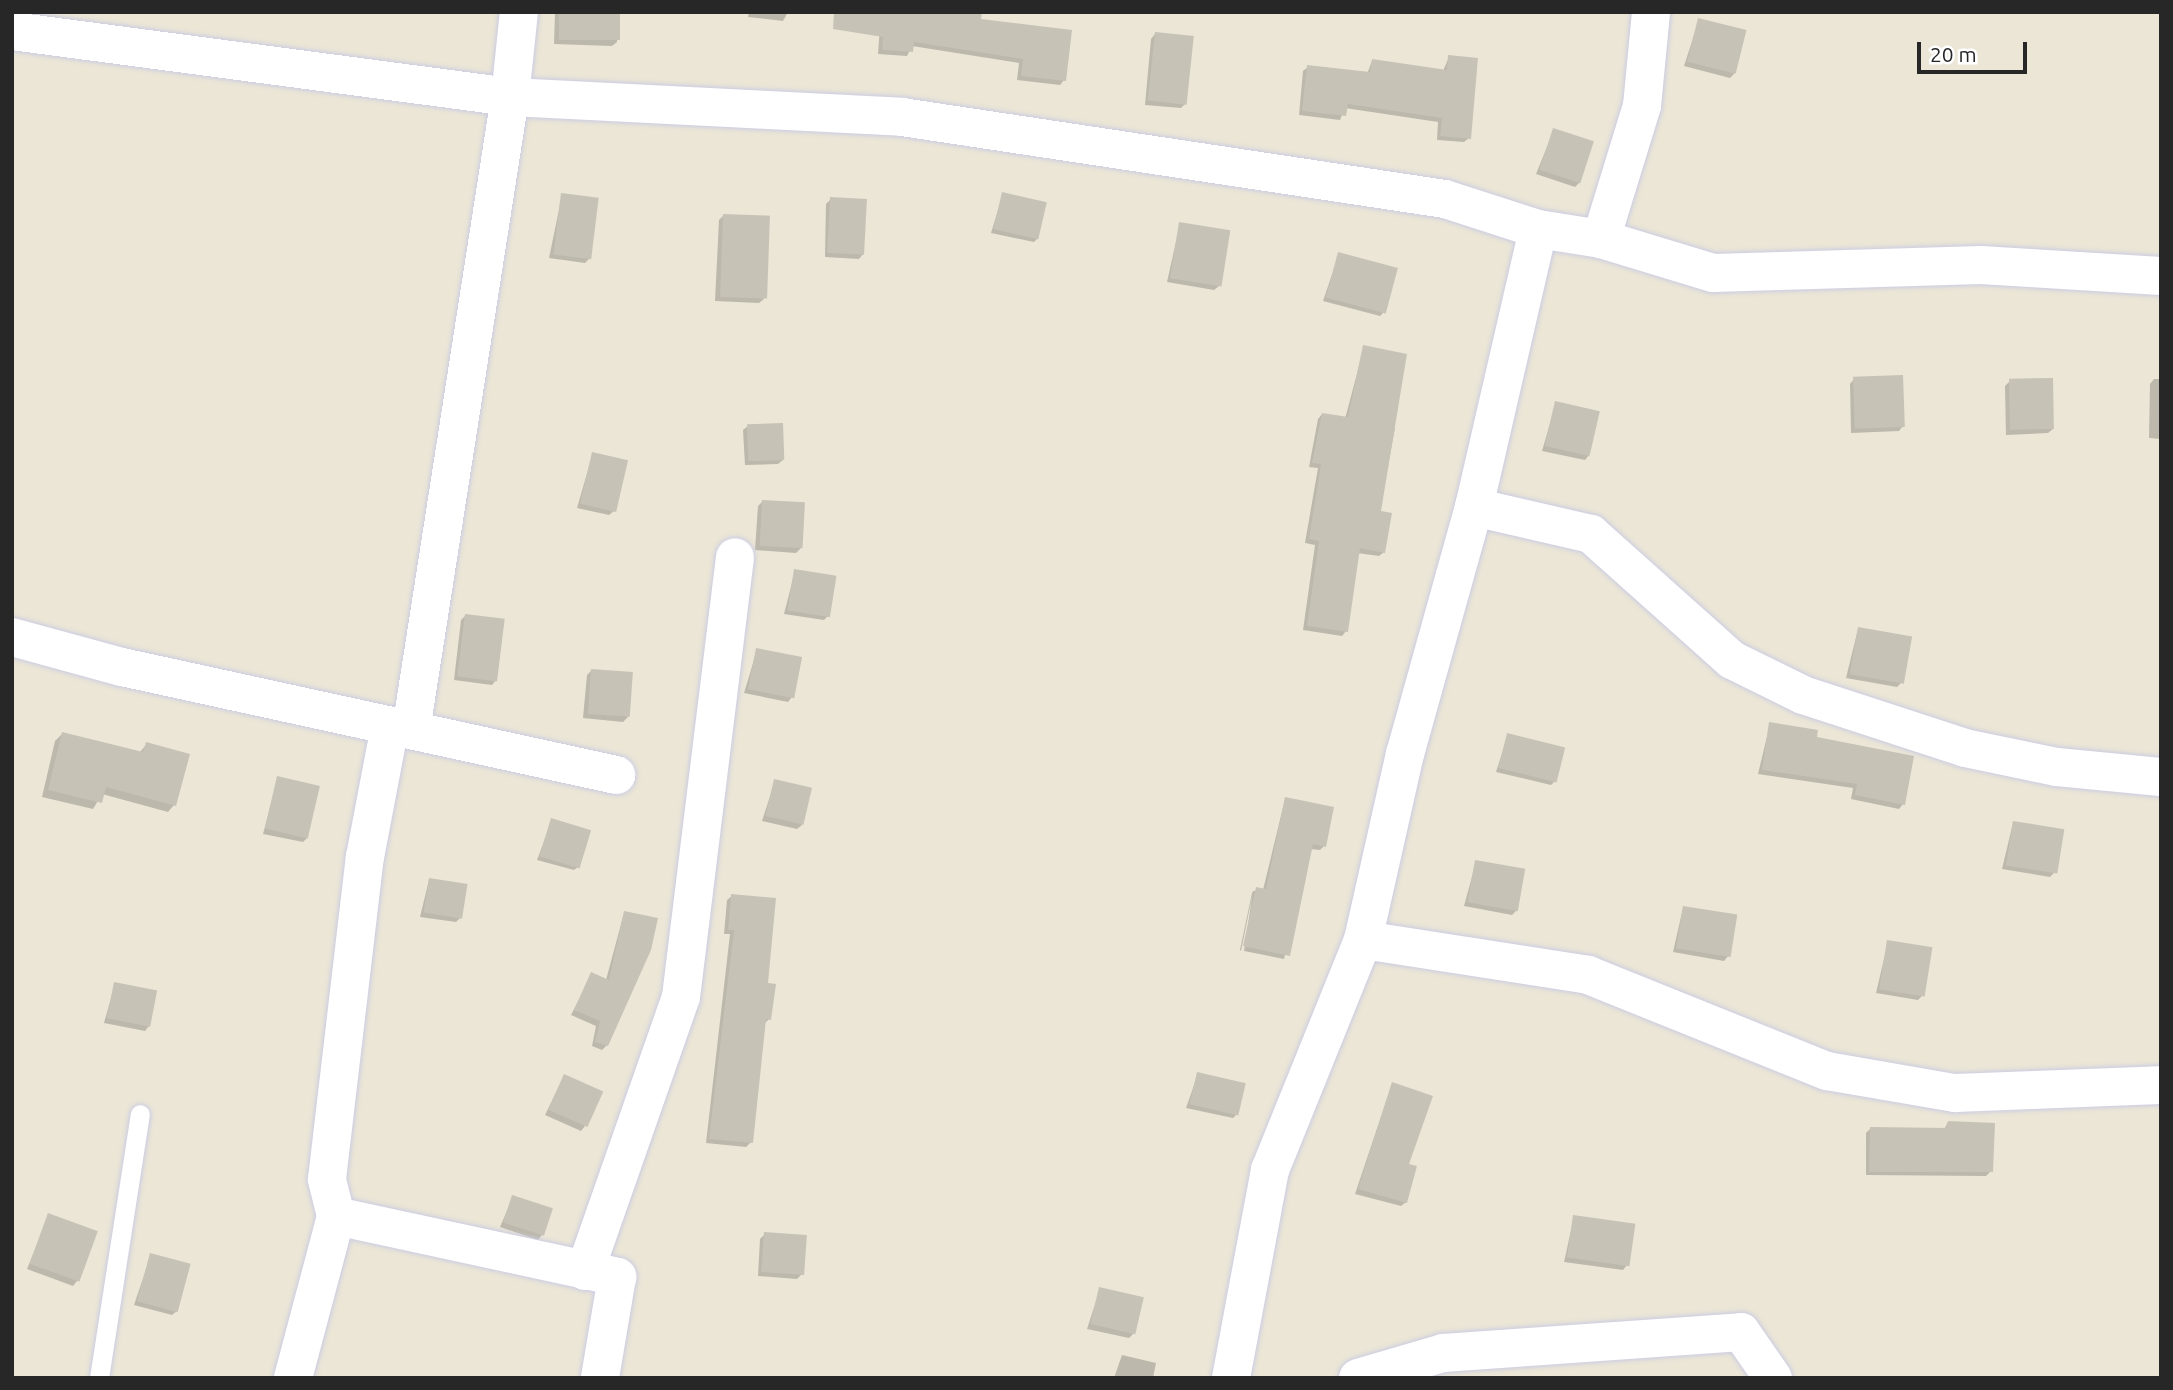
<!DOCTYPE html>
<style>
body{margin:0}
#map{position:relative;width:2173px;height:1390px;overflow:hidden;background:#ebe6d6;font-family:Ubuntu,sans-serif}
div>[style]{position:absolute}
[style*='--x']{left:calc(var(--x)*1px);top:calc(var(--y)*1px);width:calc(var(--w)*1px);rotate:calc(var(--a)*1deg)}
.shadow>*{inset:0;background:#0003}
.building>*{inset:0;background:#c6c2b6;transform-origin:0 0}
.roads{filter:drop-shadow(0 0 2px #cbcce2) drop-shadow(0 0 2px #cbcce2)}
.lane>*{height:19px;margin:-9.5px;padding:0 9.5px;transform-origin:9.5px;border-radius:9.5px;background:#fff}
.street>*{height:38px;margin:-19px;padding:0 19px;transform-origin:19px;border-radius:19px;background:#fff}
span{translate:-50% -50%;white-space:nowrap;text-align:center;line-height:1.15;-webkit-text-stroke:5px #fff;paint-order:stroke}
.frame{position:absolute;inset:0;border:14px solid #272727;pointer-events:none}
.scale{position:absolute;left:1917px;top:42px;width:110px;height:32px;box-sizing:border-box;border:4px solid #272727;border-top:0;padding-left:9px;font-size:21px;line-height:24px;white-space:nowrap;color:#272727;-webkit-text-stroke:5px #fff;paint-order:stroke}
</style>
<div id="map">
<div class="shadow">
<div style="clip-path:polygon(555px 12px,618px 12px,617px 42px,612px 46px,554px 44px)"></div>
<div style="clip-path:polygon(749px 12px,788px 12px,783px 21px,748px 17px)"></div>
<div style="clip-path:polygon(881px 13px,979px 20px,1064px 80px,1060px 85px,1017px 80px,1019px 63px,912px 46px,907px 56px,878px 54px)"></div>
<div style="clip-path:polygon(1699px 20px,1734px 74px,1730px 78px,1684px 66px)"></div>
<div style="clip-path:polygon(1155px 34px,1185px 104px,1181px 108px,1145px 105px,1151px 39px)"></div>
<div style="clip-path:polygon(1449px 57px,1469px 138px,1464px 142px,1437px 140px,1438px 122px,1345px 108px,1340px 120px,1299px 115px,1303px 71px,1308px 67px,1367px 74px,1372px 61px,1443px 71px)"></div>
<div style="clip-path:polygon(1554px 130px,1580px 182px,1575px 187px,1536px 174px)"></div>
<div style="clip-path:polygon(1003px 194px,1038px 238px,1034px 242px,991px 233px)"></div>
<div style="clip-path:polygon(562px 195px,589px 259px,585px 263px,549px 258px)"></div>
<div style="clip-path:polygon(831px 199px,863px 254px,859px 259px,825px 257px,826px 204px)"></div>
<div style="clip-path:polygon(723px 216px,764px 299px,759px 303px,715px 301px,719px 220px)"></div>
<div style="clip-path:polygon(1180px 224px,1219px 286px,1214px 290px,1167px 282px)"></div>
<div style="clip-path:polygon(1339px 254px,1384px 312px,1380px 316px,1323px 301px)"></div>
<div style="clip-path:polygon(1364px 347px,1391px 427px,1395px 428px,1379px 513px,1384px 552px,1379px 556px,1357px 553px,1346px 631px,1342px 636px,1303px 630px,1315px 545px,1305px 543px,1318px 468px,1309px 467px,1318px 419px,1322px 414px,1345px 419px)"></div>
<div style="clip-path:polygon(1854px 379px,1903px 426px,1899px 431px,1851px 433px,1850px 384px)"></div>
<div style="clip-path:polygon(2154px 379px,2161px 379px,2161px 439px,2149px 438px,2150px 384px)"></div>
<div style="clip-path:polygon(2010px 381px,2053px 429px,2048px 433px,2006px 435px,2005px 386px)"></div>
<div style="clip-path:polygon(1556px 403px,1589px 455px,1585px 460px,1542px 451px)"></div>
<div style="clip-path:polygon(748px 426px,783px 460px,778px 464px,745px 465px,743px 430px)"></div>
<div style="clip-path:polygon(593px 453px,614px 511px,609px 515px,577px 508px)"></div>
<div style="clip-path:polygon(762px 502px,801px 548px,796px 553px,755px 550px,758px 506px)"></div>
<div style="clip-path:polygon(795px 571px,828px 616px,824px 620px,784px 614px)"></div>
<div style="clip-path:polygon(465px 616px,496px 680px,492px 685px,454px 680px,461px 620px)"></div>
<div style="clip-path:polygon(1858px 629px,1901px 683px,1897px 687px,1846px 678px)"></div>
<div style="clip-path:polygon(757px 650px,792px 697px,788px 702px,744px 693px)"></div>
<div style="clip-path:polygon(591px 671px,628px 717px,623px 722px,583px 718px,587px 675px)"></div>
<div style="clip-path:polygon(1770px 724px,1815px 739px,1903px 804px,1899px 809px,1851px 799px,1853px 788px,1758px 774px)"></div>
<div style="clip-path:polygon(62px 734px,139px 753px,147px 744px,174px 805px,168px 812px,102px 794px,93px 809px,42px 797px,55px 741px)"></div>
<div style="clip-path:polygon(1508px 735px,1555px 781px,1551px 785px,1496px 772px)"></div>
<div style="clip-path:polygon(278px 778px,307px 838px,303px 842px,263px 834px)"></div>
<div style="clip-path:polygon(775px 781px,802px 825px,797px 829px,762px 821px)"></div>
<div style="clip-path:polygon(1285px 799px,1324px 846px,1320px 850px,1310px 849px,1284px 959px,1244px 951px,1253px 891px,1263px 890px)"></div>
<div style="clip-path:polygon(552px 820px,579px 866px,574px 870px,537px 860px)"></div>
<div style="clip-path:polygon(2013px 823px,2054px 873px,2050px 877px,2002px 869px)"></div>
<div style="clip-path:polygon(1476px 862px,1516px 911px,1512px 915px,1464px 906px)"></div>
<div style="clip-path:polygon(429px 880px,460px 918px,456px 922px,420px 917px)"></div>
<div style="clip-path:polygon(1253px 892px,1241px 951px,1240px 950px,1252px 893px)"></div>
<div style="clip-path:polygon(732px 896px,766px 984px,769px 1019px,764px 1024px,751px 1142px,746px 1147px,706px 1143px,730px 934px,724px 934px,727px 900px)"></div>
<div style="clip-path:polygon(1683px 908px,1728px 956px,1724px 961px,1673px 952px)"></div>
<div style="clip-path:polygon(624px 913px,607px 1045px,602px 1050px,592px 1046px,596px 1026px,571px 1015px,592px 974px,606px 980px)"></div>
<div style="clip-path:polygon(1888px 942px,1922px 996px,1918px 1000px,1876px 993px)"></div>
<div style="clip-path:polygon(115px 984px,149px 1026px,145px 1031px,104px 1023px)"></div>
<div style="clip-path:polygon(1198px 1074px,1237px 1114px,1233px 1118px,1186px 1108px)"></div>
<div style="clip-path:polygon(564px 1076px,585px 1126px,581px 1131px,545px 1115px)"></div>
<div style="clip-path:polygon(1392px 1084px,1407px 1165px,1406px 1202px,1401px 1206px,1355px 1194px)"></div>
<div style="clip-path:polygon(1948px 1122px,1991px 1171px,1986px 1176px,1866px 1175px,1866px 1133px,1870px 1129px,1944px 1130px)"></div>
<div style="clip-path:polygon(513px 1197px,542px 1235px,538px 1240px,500px 1227px)"></div>
<div style="clip-path:polygon(49px 1215px,77px 1281px,73px 1286px,27px 1269px)"></div>
<div style="clip-path:polygon(1574px 1217px,1627px 1265px,1623px 1270px,1564px 1262px)"></div>
<div style="clip-path:polygon(765px 1234px,802px 1274px,797px 1279px,758px 1276px,760px 1239px)"></div>
<div style="clip-path:polygon(151px 1255px,177px 1311px,172px 1315px,134px 1305px)"></div>
<div style="clip-path:polygon(1100px 1289px,1133px 1334px,1129px 1338px,1087px 1329px)"></div>
<div style="clip-path:polygon(1122px 1355px,1156px 1363px,1153px 1378px,1114px 1378px)"></div>
</div>
<div class="building">
<div style="left:559px;top:12px;width:61px;height:28px"></div>
<div style="clip-path:polygon(834px 12px,982px 12px,981px 19px,1072px 30px,1066px 81px,1021px 76px,1023px 59px,914px 42px,913px 52px,882px 50px,883px 37px,833px 29px)"></div>
<div style="left:1698px;top:18px;width:50px;height:45px;rotate:14deg"></div>
<div style="left:1155px;top:32px;width:39px;height:69px;rotate:6deg"></div>
<div style="clip-path:polygon(1448px 55px,1478px 58px,1471px 139px,1440px 136px,1442px 118px,1348px 104px,1346px 116px,1302px 111px,1307px 65px,1370px 72px,1372px 59px,1447px 70px)"></div>
<div style="left:1553px;top:128px;width:43px;height:44px;rotate:18deg"></div>
<div style="left:1002px;top:192px;width:46px;height:38px;rotate:13deg"></div>
<div style="left:561px;top:193px;width:38px;height:62px;rotate:7deg"></div>
<div style="left:830px;top:197px;width:37px;height:56px;rotate:3deg"></div>
<div style="left:723px;top:214px;width:47px;height:83px;rotate:2deg"></div>
<div style="left:1179px;top:222px;width:52px;height:57px;rotate:9deg"></div>
<div style="left:1338px;top:252px;width:62px;height:47px;rotate:15deg"></div>
<div style="clip-path:polygon(1363px 345px,1407px 354px,1381px 511px,1392px 513px,1385px 553px,1360px 548px,1348px 632px,1307px 626px,1319px 541px,1309px 539px,1321px 464px,1312px 463px,1322px 413px,1348px 417px)"></div>
<div style="left:1903px;top:375px;width:52px;height:50px;rotate:88deg"></div>
<div style="left:2053px;top:378px;width:51px;height:44px;rotate:89deg"></div>
<div style="left:1555px;top:401px;width:46px;height:46px;rotate:13deg"></div>
<div style="left:783px;top:423px;width:37px;height:36px;rotate:88deg"></div>
<div style="left:592px;top:452px;width:37px;height:53px;rotate:13deg"></div>
<div style="left:762px;top:500px;width:43px;height:46px;rotate:3deg"></div>
<div style="left:794px;top:569px;width:43px;height:42px;rotate:9deg"></div>
<div style="left:465px;top:614px;width:40px;height:63px;rotate:7deg"></div>
<div style="left:1858px;top:627px;width:55px;height:48px;rotate:10deg"></div>
<div style="left:756px;top:648px;width:47px;height:42px;rotate:11deg"></div>
<div style="left:591px;top:669px;width:42px;height:45px;rotate:4deg"></div>
<div style="clip-path:polygon(1769px 722px,1818px 730px,1817px 737px,1914px 756px,1905px 805px,1855px 795px,1857px 784px,1762px 770px)"></div>
<div style="clip-path:polygon(62px 732px,143px 752px,146px 742px,190px 754px,176px 806px,106px 787px,102px 803px,48px 790px)"></div>
<div style="left:1507px;top:733px;width:60px;height:36px;rotate:14deg"></div>
<div style="left:277px;top:776px;width:44px;height:54px;rotate:13deg"></div>
<div style="left:774px;top:779px;width:39px;height:38px;rotate:13deg"></div>
<div style="clip-path:polygon(1285px 797px,1334px 807px,1326px 847px,1313px 844px,1290px 956px,1243px 946px,1256px 887px,1266px 889px)"></div>
<div style="left:551px;top:818px;width:42px;height:40px;rotate:17deg"></div>
<div style="left:2013px;top:821px;width:52px;height:45px;rotate:9deg"></div>
<div style="left:1475px;top:860px;width:51px;height:43px;rotate:10deg"></div>
<div style="left:429px;top:878px;width:39px;height:35px;rotate:9deg"></div>
<div style="clip-path:polygon(731px 894px,776px 898px,768px 983px,776px 984px,771px 1020px,766px 1019px,753px 1143px,709px 1139px,734px 930px,728px 930px)"></div>
<div style="left:1683px;top:906px;width:55px;height:43px;rotate:9deg"></div>
<div style="clip-path:polygon(624px 911px,658px 918px,651px 950px,608px 1046px,595px 1042px,600px 1021px,574px 1010px,591px 972px,609px 980px)"></div>
<div style="left:1887px;top:940px;width:46px;height:50px;rotate:9deg"></div>
<div style="left:114px;top:982px;width:44px;height:37px;rotate:11deg"></div>
<div style="left:1197px;top:1072px;width:50px;height:33px;rotate:13deg"></div>
<div style="left:564px;top:1074px;width:43px;height:39px;rotate:24deg"></div>
<div style="clip-path:polygon(1392px 1082px,1433px 1096px,1409px 1164px,1417px 1166px,1407px 1203px,1358px 1189px)"></div>
<div style="clip-path:polygon(1948px 1121px,1995px 1123px,1993px 1172px,1869px 1172px,1870px 1127px,1947px 1128px)"></div>
<div style="left:512px;top:1195px;width:43px;height:29px;rotate:18deg"></div>
<div style="left:48px;top:1213px;width:53px;height:54px;rotate:20deg"></div>
<div style="left:1573px;top:1215px;width:63px;height:43px;rotate:8deg"></div>
<div style="left:764px;top:1232px;width:43px;height:40px;rotate:4deg"></div>
<div style="left:150px;top:1253px;width:42px;height:50px;rotate:15deg"></div>
<div style="left:1099px;top:1287px;width:46px;height:38px;rotate:13deg"></div>
</div>
<div class="roads">
<div class="lane">
<div style="--x:99;--y:1378;--w:267;--a:-81.2"></div>
</div>
<div class="street">
<div style="--x:12;--y:31;--w:502;--a:7.55"></div>
<div style="--x:510;--y:97;--w:393;--a:2.9"></div>
<div style="--x:902;--y:117;--w:549;--a:8.59"></div>
<div style="--x:1445;--y:199;--w:98;--a:17.9"></div>
<div style="--x:1538;--y:229;--w:64;--a:9"></div>
<div style="--x:1601;--y:239;--w:117;--a:16.9"></div>
<div style="--x:1713;--y:273;--w:268;--a:-1.7"></div>
<div style="--x:1981;--y:265;--w:180;--a:3.5"></div>
<div style="--x:1601;--y:239;--w:139;--a:-72.9"></div>
<div style="--x:1642;--y:106;--w:94;--a:-84.5"></div>
<div style="--x:1474;--y:507;--w:120;--a:13"></div>
<div style="--x:1591;--y:534;--w:189;--a:41.8"></div>
<div style="--x:1732;--y:660;--w:79;--a:26.2"></div>
<div style="--x:1803;--y:695;--w:170;--a:18.1"></div>
<div style="--x:1965;--y:748;--w:94;--a:11.7"></div>
<div style="--x:2057;--y:767;--w:104;--a:5.5"></div>
<div style="--x:12;--y:637;--w:114;--a:15.3"></div>
<div style="--x:122;--y:667;--w:506;--a:12.33"></div>
<div style="--x:411;--y:730;--w:641;--a:-81.11"></div>
<div style="--x:510;--y:97;--w:85;--a:-84"></div>
<div style="--x:1363;--y:940;--w:228;--a:8.8"></div>
<div style="--x:1588;--y:975;--w:258;--a:21.9"></div>
<div style="--x:1827;--y:1071;--w:130;--a:9.8"></div>
<div style="--x:1955;--y:1093;--w:205;--a:-2.2"></div>
<div style="--x:336;--y:1216;--w:288;--a:12.2"></div>
<div style="--x:617;--y:1277;--w:102;--a:99.6"></div>
<div style="--x:585;--y:1271;--w:290;--a:-70.7"></div>
<div style="--x:681;--y:997;--w:443;--a:-83"></div>
<div style="--x:293;--y:1378;--w:168;--a:-75.1"></div>
<div style="--x:336;--y:1216;--w:38;--a:-104"></div>
<div style="--x:327;--y:1179;--w:324;--a:-83.3"></div>
<div style="--x:365;--y:857;--w:133;--a:-79.2"></div>
<div style="--x:1231;--y:1378;--w:212;--a:-79.4"></div>
<div style="--x:1270;--y:1170;--w:248;--a:-68"></div>
<div style="--x:1363;--y:940;--w:191;--a:-77.3"></div>
<div style="--x:1405;--y:754;--w:256;--a:-74.4"></div>
<div style="--x:1474;--y:507;--w:285;--a:-77"></div>
<div style="--x:1358;--y:1378;--w:89;--a:-16.4"></div>
<div style="--x:1443;--y:1353;--w:299;--a:-4"></div>
<div style="--x:1741;--y:1332;--w:56;--a:55.2"></div>
</div>
</div>
<div class="frame"></div>
<div class="scale">20 m</div>
</div>
